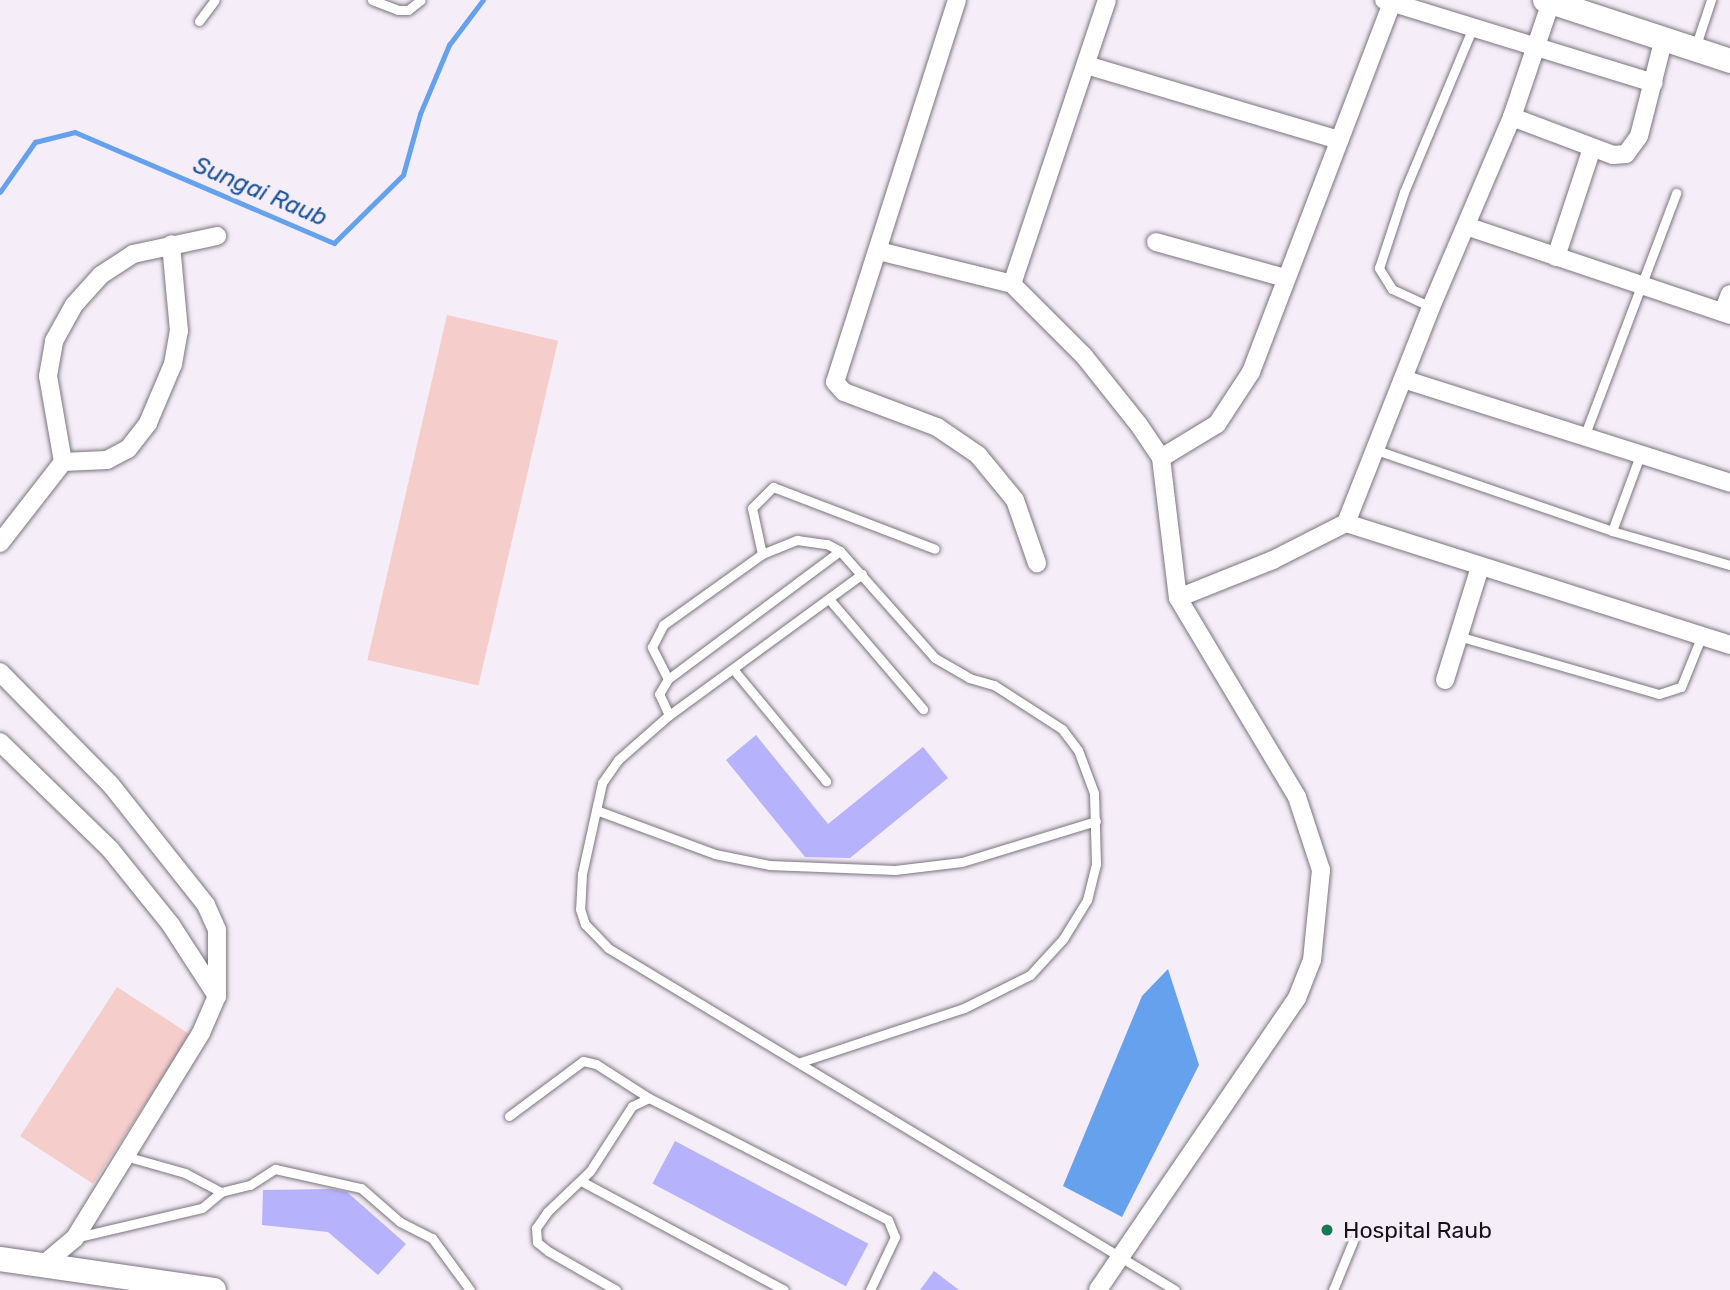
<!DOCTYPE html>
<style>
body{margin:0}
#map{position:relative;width:1730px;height:1290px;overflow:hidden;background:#f5edf7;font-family:Rubik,sans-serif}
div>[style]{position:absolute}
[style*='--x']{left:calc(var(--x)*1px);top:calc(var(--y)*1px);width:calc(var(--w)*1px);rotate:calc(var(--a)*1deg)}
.green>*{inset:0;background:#f5cdcb;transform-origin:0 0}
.water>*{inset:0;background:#66a1ed}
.stream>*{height:4.5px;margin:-2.25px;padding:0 2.25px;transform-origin:2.25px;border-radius:2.25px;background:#66a1ed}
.building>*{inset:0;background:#b6b2fb;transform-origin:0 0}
.roads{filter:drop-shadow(0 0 2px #7b747e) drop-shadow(0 0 2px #7b747e)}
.lane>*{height:9px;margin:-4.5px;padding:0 4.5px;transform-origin:4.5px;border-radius:4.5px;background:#fff}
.street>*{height:18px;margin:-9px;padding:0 9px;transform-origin:9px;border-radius:9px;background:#fff}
.secondary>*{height:24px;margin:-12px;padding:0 12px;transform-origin:12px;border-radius:12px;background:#fff}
.dots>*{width:19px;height:19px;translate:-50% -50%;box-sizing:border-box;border:4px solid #f5edf7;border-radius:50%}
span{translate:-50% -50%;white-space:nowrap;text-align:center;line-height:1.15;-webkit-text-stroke:7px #f5edf7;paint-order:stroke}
.poi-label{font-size:23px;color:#161317}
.left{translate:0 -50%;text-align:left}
.water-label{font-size:24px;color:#1c569b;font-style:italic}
</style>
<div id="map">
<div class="green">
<div style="left:447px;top:315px;width:114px;height:354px;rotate:13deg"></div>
<div style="left:117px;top:987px;width:87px;height:178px;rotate:33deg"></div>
</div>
<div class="water">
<div style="clip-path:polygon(1168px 969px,1199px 1065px,1122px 1217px,1063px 1186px,1142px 996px)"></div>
</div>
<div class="stream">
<div style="--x:0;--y:192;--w:61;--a:-55"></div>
<div style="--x:35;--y:142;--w:41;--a:-14"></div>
<div style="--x:75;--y:132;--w:282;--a:23.2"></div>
<div style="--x:334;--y:243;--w:97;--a:-44.6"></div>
<div style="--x:403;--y:175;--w:63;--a:-74.4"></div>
<div style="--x:420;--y:114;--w:75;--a:-67.2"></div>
<div style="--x:449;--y:45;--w:56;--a:-52.9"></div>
</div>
<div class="building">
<div style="clip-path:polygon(756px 735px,828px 824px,923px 747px,948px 778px,850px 858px,805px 857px,726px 760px)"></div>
<div style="left:675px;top:1141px;width:219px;height:48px;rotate:28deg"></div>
<div style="clip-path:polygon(332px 1189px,347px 1192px,406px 1244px,378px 1275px,328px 1232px,262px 1225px,263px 1190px)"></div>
<div style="clip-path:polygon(934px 1271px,959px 1290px,920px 1290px)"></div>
</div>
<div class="roads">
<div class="lane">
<div style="--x:372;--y:0;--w:28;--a:21"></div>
<div style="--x:398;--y:10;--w:10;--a:0"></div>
<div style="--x:408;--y:10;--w:16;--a:-38"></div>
<div style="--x:199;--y:21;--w:26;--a:-53"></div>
<div style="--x:1695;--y:48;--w:51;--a:-71.6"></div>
<div style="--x:1431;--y:307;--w:43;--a:-155.2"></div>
<div style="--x:1392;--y:289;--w:25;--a:-122"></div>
<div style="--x:1379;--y:268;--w:80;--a:-71.8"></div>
<div style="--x:1404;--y:192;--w:179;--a:-67.3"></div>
<div style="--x:1584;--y:437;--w:261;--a:-69.3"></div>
<div style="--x:1376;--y:450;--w:250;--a:18.9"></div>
<div style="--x:1612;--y:531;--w:123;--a:16.1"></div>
<div style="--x:1612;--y:531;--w:78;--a:-69.7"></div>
<div style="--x:762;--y:554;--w:47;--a:-102.3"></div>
<div style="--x:752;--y:508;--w:30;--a:-45"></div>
<div style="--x:773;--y:487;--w:173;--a:20.9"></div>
<div style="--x:862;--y:574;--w:239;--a:143.8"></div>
<div style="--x:669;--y:715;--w:68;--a:138.6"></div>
<div style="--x:618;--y:760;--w:28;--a:125"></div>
<div style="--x:602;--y:783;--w:93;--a:102.4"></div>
<div style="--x:582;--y:874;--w:35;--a:93"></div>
<div style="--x:580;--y:909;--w:16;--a:72"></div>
<div style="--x:585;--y:924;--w:33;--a:46"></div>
<div style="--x:608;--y:948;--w:662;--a:31.1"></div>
<div style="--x:829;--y:599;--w:145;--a:49.5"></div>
<div style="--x:1458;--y:636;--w:209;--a:16.1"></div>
<div style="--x:1659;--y:694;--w:23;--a:-18"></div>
<div style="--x:1681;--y:687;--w:56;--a:-68"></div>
<div style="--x:733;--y:669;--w:146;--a:50.3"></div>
<div style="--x:668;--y:679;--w:36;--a:-117"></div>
<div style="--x:652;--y:647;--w:25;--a:-63"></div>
<div style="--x:663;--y:625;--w:122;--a:-35.6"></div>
<div style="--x:762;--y:554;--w:38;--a:-22"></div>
<div style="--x:797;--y:540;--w:30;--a:8"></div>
<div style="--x:827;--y:544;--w:15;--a:28"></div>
<div style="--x:840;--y:551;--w:143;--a:48.4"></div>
<div style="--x:935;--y:658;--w:39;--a:30"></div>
<div style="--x:969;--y:678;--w:26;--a:16"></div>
<div style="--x:994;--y:685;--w:81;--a:32.9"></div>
<div style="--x:1062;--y:729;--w:26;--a:53"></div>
<div style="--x:1078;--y:750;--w:46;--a:69.6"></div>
<div style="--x:1094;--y:793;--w:71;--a:88.4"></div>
<div style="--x:1096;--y:864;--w:37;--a:104"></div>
<div style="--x:1087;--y:900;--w:46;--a:121.6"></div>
<div style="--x:1063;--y:939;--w:49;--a:132.5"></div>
<div style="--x:1030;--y:975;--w:74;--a:153.4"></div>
<div style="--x:964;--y:1008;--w:172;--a:161.7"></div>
<div style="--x:669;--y:715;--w:23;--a:-115"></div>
<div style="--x:659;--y:694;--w:17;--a:-59"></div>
<div style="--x:668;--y:679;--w:214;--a:-36.7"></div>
<div style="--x:596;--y:810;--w:127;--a:20.3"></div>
<div style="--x:715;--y:854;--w:55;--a:11.5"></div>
<div style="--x:769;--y:865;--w:126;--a:2.3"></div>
<div style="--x:895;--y:870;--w:67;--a:-6.8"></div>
<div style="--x:962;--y:862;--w:140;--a:-17"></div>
<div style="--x:509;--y:1116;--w:92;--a:-36.6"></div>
<div style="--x:583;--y:1061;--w:13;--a:13"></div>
<div style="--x:596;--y:1064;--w:63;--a:32.7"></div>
<div style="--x:125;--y:1156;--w:62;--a:15.8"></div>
<div style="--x:185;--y:1173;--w:41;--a:27.8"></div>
<div style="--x:581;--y:1181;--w:230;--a:28.2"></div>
<div style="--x:78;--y:1237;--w:127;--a:-13.2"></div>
<div style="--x:202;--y:1208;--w:25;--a:-40"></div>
<div style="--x:221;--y:1192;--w:30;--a:-14"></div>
<div style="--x:250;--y:1185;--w:30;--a:-33"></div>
<div style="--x:275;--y:1169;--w:88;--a:12.5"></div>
<div style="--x:361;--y:1188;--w:52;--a:41.1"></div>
<div style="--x:400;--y:1222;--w:36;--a:27"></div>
<div style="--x:432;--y:1238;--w:64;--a:53.8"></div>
<div style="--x:616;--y:1290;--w:78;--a:-150.2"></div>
<div style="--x:548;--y:1251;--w:14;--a:-141"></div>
<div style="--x:537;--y:1242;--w:14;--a:-94"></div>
<div style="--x:536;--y:1228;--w:19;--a:-55"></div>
<div style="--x:547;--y:1212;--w:59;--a:-43.6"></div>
<div style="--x:590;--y:1171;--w:77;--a:-57.1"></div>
<div style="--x:632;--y:1106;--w:19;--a:-25"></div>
<div style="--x:649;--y:1098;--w:268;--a:27"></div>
<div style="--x:888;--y:1220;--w:18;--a:68"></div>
<div style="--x:895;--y:1237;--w:59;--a:115.3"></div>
<div style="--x:1333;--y:1290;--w:53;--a:-67.8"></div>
</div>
<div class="street">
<div style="--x:957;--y:0;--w:401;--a:107.7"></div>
<div style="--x:835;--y:382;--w:13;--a:48"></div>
<div style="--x:844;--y:392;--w:99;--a:20.6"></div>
<div style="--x:937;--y:427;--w:50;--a:34.3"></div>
<div style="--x:978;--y:455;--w:58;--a:50.6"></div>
<div style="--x:1015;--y:500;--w:67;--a:70.8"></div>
<div style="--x:1384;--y:0;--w:282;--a:17.1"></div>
<div style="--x:1086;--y:65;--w:264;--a:16.5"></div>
<div style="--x:1512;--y:117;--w:108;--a:20.6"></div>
<div style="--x:1613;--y:155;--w:13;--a:-4"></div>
<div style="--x:1626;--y:154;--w:22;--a:-54"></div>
<div style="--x:1639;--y:136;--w:101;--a:-75.7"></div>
<div style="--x:1466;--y:226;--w:279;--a:18.6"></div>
<div style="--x:1156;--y:242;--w:134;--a:15.6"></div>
<div style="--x:878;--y:251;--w:138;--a:13.8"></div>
<div style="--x:1012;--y:284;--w:102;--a:45"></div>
<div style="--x:1084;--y:356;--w:88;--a:51.4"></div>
<div style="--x:1139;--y:425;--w:40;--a:56"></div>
<div style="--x:1161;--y:458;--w:141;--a:83.1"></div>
<div style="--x:1178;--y:598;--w:232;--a:59.1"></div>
<div style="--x:1297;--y:797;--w:77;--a:71.8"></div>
<div style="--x:1321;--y:870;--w:90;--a:95.7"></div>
<div style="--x:1312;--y:960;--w:41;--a:111.5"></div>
<div style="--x:1297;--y:998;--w:353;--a:124.3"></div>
<div style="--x:1556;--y:257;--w:115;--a:-71.7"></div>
<div style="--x:1012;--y:284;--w:299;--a:-71.5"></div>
<div style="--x:1723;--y:312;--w:19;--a:-69"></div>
<div style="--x:1406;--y:380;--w:340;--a:17.6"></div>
<div style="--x:1161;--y:458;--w:66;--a:-31.3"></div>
<div style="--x:1217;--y:424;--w:62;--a:-56.8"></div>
<div style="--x:1251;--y:372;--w:396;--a:-69.1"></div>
<div style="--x:63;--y:462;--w:87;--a:-99.9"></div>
<div style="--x:48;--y:376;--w:36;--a:-80"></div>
<div style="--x:54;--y:341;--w:41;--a:-60.9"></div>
<div style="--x:74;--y:305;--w:40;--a:-48"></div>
<div style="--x:101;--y:275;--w:38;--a:-33"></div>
<div style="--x:133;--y:254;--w:86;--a:-12.1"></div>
<div style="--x:63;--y:462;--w:44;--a:-2.6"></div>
<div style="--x:107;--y:460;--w:24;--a:-28"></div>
<div style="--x:128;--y:449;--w:33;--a:-52"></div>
<div style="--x:148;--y:423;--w:64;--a:-67"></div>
<div style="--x:173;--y:364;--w:34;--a:-80"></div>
<div style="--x:179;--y:331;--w:87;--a:-95.3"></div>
<div style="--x:1346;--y:523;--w:403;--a:17.6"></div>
<div style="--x:0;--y:543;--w:103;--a:-52.1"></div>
<div style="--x:1178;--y:598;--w:102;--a:-21.8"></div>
<div style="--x:1273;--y:560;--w:82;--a:-26.9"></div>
<div style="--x:1346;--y:523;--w:232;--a:-68.5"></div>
<div style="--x:1431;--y:307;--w:207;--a:-66.9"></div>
<div style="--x:1512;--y:117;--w:121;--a:-71.3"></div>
<div style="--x:0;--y:672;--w:158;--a:45.5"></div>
<div style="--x:111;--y:785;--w:153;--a:51.6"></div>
<div style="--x:206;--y:905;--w:27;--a:66"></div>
<div style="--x:217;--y:930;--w:66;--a:90"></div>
<div style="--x:217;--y:996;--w:40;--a:113.4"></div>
<div style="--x:201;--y:1033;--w:241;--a:121.6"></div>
<div style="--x:75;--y:1238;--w:40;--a:140"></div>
<div style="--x:1445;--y:680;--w:118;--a:-72.8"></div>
<div style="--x:0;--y:742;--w:153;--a:44.2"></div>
<div style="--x:110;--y:849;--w:97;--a:51.2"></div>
<div style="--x:171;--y:925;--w:85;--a:57.1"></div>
</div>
<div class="secondary">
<div style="--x:1545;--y:0;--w:195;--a:18.2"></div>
<div style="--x:0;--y:1259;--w:216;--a:8.2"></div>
</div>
</div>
<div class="dots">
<div style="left:1327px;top:1230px;background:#157a53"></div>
</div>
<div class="poi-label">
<span class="left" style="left:1343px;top:1230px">Hospital Raub</span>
</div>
<div class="water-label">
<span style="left:260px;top:192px;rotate:23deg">Sungai Raub</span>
</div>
</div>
